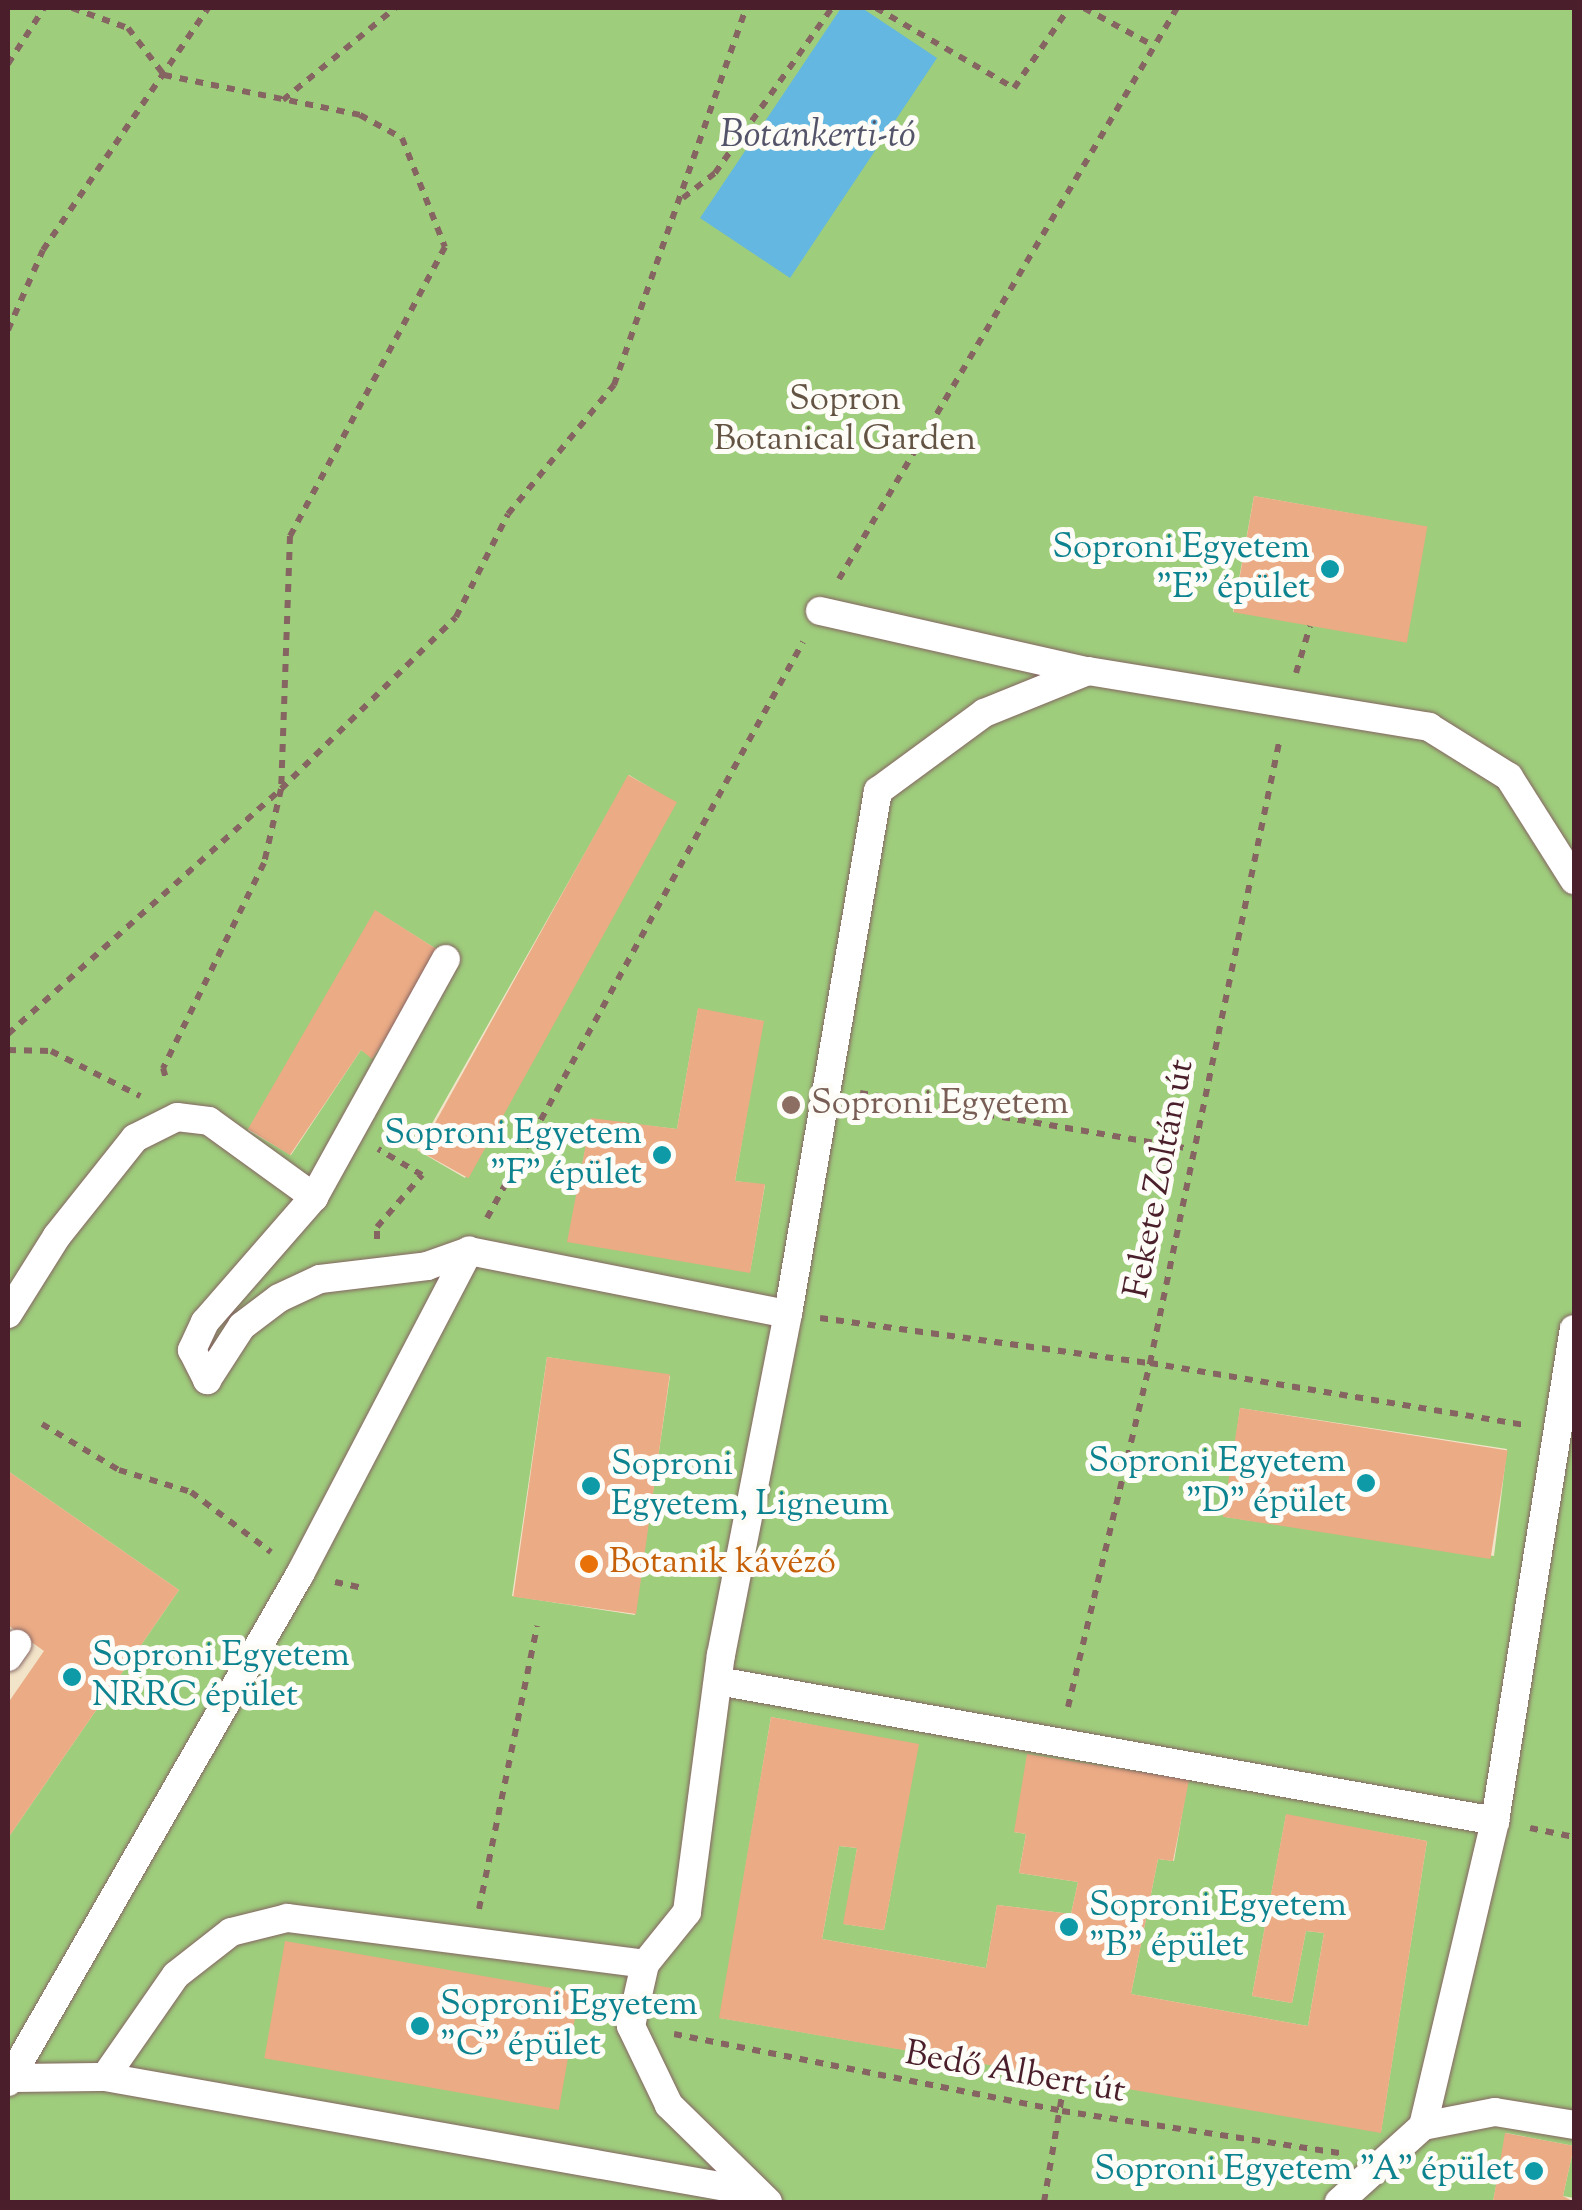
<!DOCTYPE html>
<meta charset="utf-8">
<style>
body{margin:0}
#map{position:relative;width:1582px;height:2210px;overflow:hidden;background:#f2e4c8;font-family:"Sorts Mill Goudy",serif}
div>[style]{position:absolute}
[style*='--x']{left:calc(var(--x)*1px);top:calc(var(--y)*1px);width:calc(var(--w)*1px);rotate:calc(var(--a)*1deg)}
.green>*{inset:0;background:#9ecd7c}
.water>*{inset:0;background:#64b7e0}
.building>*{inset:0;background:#eaab85;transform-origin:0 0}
.path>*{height:6px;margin-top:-3px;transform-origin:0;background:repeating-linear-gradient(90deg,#856462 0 8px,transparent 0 16px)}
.roads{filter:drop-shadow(0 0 2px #856462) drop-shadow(0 0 2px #856462)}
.lane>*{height:28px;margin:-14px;padding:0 14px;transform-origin:14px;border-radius:14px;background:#fff}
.dots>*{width:28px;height:28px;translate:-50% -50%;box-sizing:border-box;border:5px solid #fdfcf7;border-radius:50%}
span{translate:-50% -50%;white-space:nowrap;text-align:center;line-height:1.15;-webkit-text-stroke:10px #fdfcf7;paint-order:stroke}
.park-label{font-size:35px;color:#635343}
.culture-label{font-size:35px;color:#0d838f}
.right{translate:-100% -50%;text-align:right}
.left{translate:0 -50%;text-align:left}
.education-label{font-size:35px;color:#785e54}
.street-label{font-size:35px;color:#4a1f2b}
.food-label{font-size:35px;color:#c56008}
.water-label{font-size:38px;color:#53546a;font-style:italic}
.frame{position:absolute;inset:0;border:10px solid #4a1f2b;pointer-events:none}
</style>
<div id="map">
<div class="green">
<div style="clip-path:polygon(evenodd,8px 8px,1574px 8px,1574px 2198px,1563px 2196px,1574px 2146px,1506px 2133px,1493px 2202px,8px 2202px,8px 1838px,179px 1590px,8px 1471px,8px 8px,1254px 496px,1427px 527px,1233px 612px,1254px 496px,8px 8px,629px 775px,676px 803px,465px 1178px,417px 1150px,629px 775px,8px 8px,376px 911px,441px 952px,373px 1058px,361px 1050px,291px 1155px,248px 1130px,376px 911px,8px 8px,698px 1009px,763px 1021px,735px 1181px,765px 1185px,750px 1272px,568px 1241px,591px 1119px,677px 1129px,698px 1009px,8px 8px,547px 1357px,670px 1376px,635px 1615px,512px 1596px,547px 1357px,8px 8px,1240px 1408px,1507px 1449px,1494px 1556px,1225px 1517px,1240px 1408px,8px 8px,771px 1717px,918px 1745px,884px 1930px,844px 1924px,857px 1848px,839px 1846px,822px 1939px,986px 1968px,997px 1905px,1071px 1914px,1078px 1882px,1019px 1873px,1026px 1834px,1014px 1832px,1188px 1780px,1174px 1861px,1158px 1859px,1131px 1994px,1308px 2026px,1324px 1933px,1306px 1931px,1292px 2003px,1252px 1996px,1286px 1815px,1427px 1841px,1381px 2132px,720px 2018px,771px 1717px)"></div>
</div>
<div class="water">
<div style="clip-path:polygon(841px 8px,862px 8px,937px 58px,790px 278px,700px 218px)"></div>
</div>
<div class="building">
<div style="left:1254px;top:496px;width:176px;height:118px;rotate:10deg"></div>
<div style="left:628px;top:775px;width:56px;height:430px;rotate:29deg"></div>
<div style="clip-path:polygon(375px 910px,441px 952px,372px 1059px,361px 1050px,290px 1155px,248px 1129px)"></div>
<div style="clip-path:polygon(698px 1008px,764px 1021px,735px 1181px,765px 1184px,750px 1273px,567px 1242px,591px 1118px,677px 1129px)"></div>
<div style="left:547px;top:1357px;width:124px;height:242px;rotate:8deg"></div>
<div style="left:1240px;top:1408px;width:271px;height:110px;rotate:9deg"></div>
<div style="clip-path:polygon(8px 1471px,179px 1590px,8px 1838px,8px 1703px,44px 1651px,8px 1625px)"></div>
<div style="clip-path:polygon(771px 1717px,919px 1744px,884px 1930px,843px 1924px,857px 1848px,839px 1846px,822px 1939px,986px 1968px,997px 1905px,1071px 1914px,1078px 1882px,1019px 1873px,1026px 1834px,1014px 1832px,1027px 1754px,1189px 1780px,1173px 1861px,1158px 1859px,1131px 1994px,1308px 2026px,1324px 1933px,1306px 1931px,1292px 2003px,1252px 1996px,1286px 1814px,1427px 1841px,1381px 2133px,719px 2018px)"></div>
<div style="left:285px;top:1941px;width:299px;height:119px;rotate:10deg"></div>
<div style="clip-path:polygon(1505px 2133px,1574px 2146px,1563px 2196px,1574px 2202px,1493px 2202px)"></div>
</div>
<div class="path">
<div style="--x:72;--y:8;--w:59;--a:19.7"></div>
<div style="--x:128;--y:28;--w:59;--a:52.5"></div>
<div style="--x:164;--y:75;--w:200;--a:11.5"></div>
<div style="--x:360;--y:115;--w:48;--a:28.7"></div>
<div style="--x:402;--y:138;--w:117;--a:68.5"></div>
<div style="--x:445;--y:247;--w:328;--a:118.2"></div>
<div style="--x:290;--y:536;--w:253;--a:92"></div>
<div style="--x:281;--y:789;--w:76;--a:102.9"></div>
<div style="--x:264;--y:863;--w:229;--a:116.2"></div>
<div style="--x:163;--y:1068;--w:15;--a:74"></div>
<div style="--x:876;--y:8;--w:160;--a:30.1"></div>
<div style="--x:1014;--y:88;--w:97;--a:-55.5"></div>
<div style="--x:1084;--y:8;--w:80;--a:28.5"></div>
<div style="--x:8;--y:64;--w:67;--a:-57.3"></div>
<div style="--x:283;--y:100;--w:145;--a:-39.4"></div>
<div style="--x:683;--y:198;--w:41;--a:-38"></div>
<div style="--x:715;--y:173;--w:202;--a:-54.7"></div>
<div style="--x:8;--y:330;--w:87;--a:-66.4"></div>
<div style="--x:43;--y:250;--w:293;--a:-55.7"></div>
<div style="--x:839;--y:579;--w:664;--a:-59.38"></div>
<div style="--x:1296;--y:673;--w:49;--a:-73.4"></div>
<div style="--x:8;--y:1034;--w:367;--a:-41.9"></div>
<div style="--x:281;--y:789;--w:245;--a:-44.5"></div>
<div style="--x:456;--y:617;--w:115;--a:-63.2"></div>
<div style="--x:508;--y:514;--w:167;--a:-50.6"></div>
<div style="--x:614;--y:385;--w:399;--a:-70.7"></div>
<div style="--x:8;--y:1050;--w:43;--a:1.3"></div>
<div style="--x:51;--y:1051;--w:100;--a:26.8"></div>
<div style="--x:860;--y:1093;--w:335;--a:9.6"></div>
<div style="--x:487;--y:1218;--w:657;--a:-61.25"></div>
<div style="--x:377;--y:1239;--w:12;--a:-90"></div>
<div style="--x:377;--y:1227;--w:69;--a:-49.1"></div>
<div style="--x:422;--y:1175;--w:51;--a:-149.4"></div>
<div style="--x:820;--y:1318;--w:333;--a:7.8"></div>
<div style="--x:1150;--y:1363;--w:379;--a:9.4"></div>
<div style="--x:42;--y:1424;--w:90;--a:30.9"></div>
<div style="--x:119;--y:1470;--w:75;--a:17"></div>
<div style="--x:191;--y:1492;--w:100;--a:36.9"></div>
<div style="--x:335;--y:1582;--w:25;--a:12"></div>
<div style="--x:1068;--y:1707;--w:354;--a:-76.6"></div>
<div style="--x:1150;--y:1363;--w:638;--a:-78.25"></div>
<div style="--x:1530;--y:1828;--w:45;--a:11.6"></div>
<div style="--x:479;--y:1909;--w:289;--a:-78.4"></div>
<div style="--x:674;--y:2034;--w:396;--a:11.2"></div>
<div style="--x:1062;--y:2111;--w:282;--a:8.6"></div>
<div style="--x:1044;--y:2202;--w:126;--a:-80.4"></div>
</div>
<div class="roads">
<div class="lane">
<div style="--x:820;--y:611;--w:274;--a:12.7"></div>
<div style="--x:314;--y:1197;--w:272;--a:-61"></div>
<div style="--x:8;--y:1314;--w:92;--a:-57.9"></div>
<div style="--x:57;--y:1236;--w:125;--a:-51.5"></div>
<div style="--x:135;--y:1138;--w:47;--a:-26.6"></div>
<div style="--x:177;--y:1117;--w:32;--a:7"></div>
<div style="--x:209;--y:1121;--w:130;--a:35.9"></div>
<div style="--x:314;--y:1197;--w:166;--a:131.1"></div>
<div style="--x:205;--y:1322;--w:31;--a:115"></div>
<div style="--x:192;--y:1350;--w:34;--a:63"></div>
<div style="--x:207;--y:1380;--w:64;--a:-57.1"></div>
<div style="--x:242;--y:1326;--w:46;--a:-37.1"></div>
<div style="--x:279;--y:1298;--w:45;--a:-24.9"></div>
<div style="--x:320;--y:1279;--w:108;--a:-6.9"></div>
<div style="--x:427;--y:1266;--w:45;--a:-19.7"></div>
<div style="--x:469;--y:1251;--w:325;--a:11.2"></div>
<div style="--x:8;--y:1657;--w:16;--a:-55"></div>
<div style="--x:718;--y:1681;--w:790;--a:10.21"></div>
<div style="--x:105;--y:2077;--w:124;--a:-55.2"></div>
<div style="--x:176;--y:1975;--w:70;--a:-38"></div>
<div style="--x:231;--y:1932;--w:58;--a:-14"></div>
<div style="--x:287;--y:1918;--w:361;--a:7.3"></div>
<div style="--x:8;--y:2078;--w:97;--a:-0.6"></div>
<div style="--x:105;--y:2077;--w:659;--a:10.05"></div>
<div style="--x:8;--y:2082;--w:586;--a:-60.11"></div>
<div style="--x:300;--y:1574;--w:365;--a:-62.4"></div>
<div style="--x:1423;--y:2126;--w:73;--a:-11"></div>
<div style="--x:1495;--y:2112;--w:80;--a:9.3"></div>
<div style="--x:768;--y:2202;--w:139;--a:-135.6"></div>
<div style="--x:669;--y:2105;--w:88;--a:-115.7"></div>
<div style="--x:631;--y:2026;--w:64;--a:-77.3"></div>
<div style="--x:645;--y:1964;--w:67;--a:-51.1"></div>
<div style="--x:687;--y:1912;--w:259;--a:-82.5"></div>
<div style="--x:721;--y:1655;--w:348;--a:-78.9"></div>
<div style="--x:788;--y:1314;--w:531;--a:-80.24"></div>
<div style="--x:878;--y:791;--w:132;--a:-36.3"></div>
<div style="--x:984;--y:713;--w:112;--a:-22"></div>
<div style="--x:1088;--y:671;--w:346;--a:9.3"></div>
<div style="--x:1429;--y:727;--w:94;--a:32"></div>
<div style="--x:1509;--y:777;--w:122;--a:57.7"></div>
<div style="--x:1339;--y:2202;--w:113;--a:-42.1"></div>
<div style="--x:1423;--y:2126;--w:313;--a:-76.7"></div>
<div style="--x:1495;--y:1821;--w:498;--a:-80.9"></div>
</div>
</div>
<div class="dots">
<div style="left:1330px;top:569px;background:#0f9aa8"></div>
<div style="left:791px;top:1105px;background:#8d6e63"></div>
<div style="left:662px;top:1155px;background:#0f9aa8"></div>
<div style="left:1366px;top:1483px;background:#0f9aa8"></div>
<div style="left:591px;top:1486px;background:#0f9aa8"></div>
<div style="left:589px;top:1564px;background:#e8710a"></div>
<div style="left:72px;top:1677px;background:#0f9aa8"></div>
<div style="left:1069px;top:1927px;background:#0f9aa8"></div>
<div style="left:420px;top:2026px;background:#0f9aa8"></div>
<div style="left:1534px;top:2171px;background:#0f9aa8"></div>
</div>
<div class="park-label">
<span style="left:845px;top:421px">Sopron<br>Botanical Garden</span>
</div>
<div class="culture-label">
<span class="right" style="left:1310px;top:569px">Soproni Egyetem<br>"E" épület</span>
<span class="right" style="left:642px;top:1155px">Soproni Egyetem<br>"F" épület</span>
<span class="right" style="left:1346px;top:1483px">Soproni Egyetem<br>"D" épület</span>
<span class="left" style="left:611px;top:1486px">Soproni<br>Egyetem, Ligneum</span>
<span class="left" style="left:92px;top:1677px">Soproni Egyetem<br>NRRC épület</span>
<span class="left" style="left:1089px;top:1927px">Soproni Egyetem<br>"B" épület</span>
<span class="left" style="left:440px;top:2026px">Soproni Egyetem<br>"C" épület</span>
<span class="right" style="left:1514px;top:2171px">Soproni Egyetem "A" épület</span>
</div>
<div class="education-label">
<span class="left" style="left:811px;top:1105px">Soproni Egyetem</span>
</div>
<div class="street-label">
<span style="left:1161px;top:1179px;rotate:-79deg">Fekete Zoltán út</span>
<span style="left:1015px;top:2074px;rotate:10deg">Bedő Albert út</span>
</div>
<div class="food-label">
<span class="left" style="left:609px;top:1564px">Botanik kávézó</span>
</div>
<div class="water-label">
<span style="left:818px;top:138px">Botankerti-tó</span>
</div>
<div class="frame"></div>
</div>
